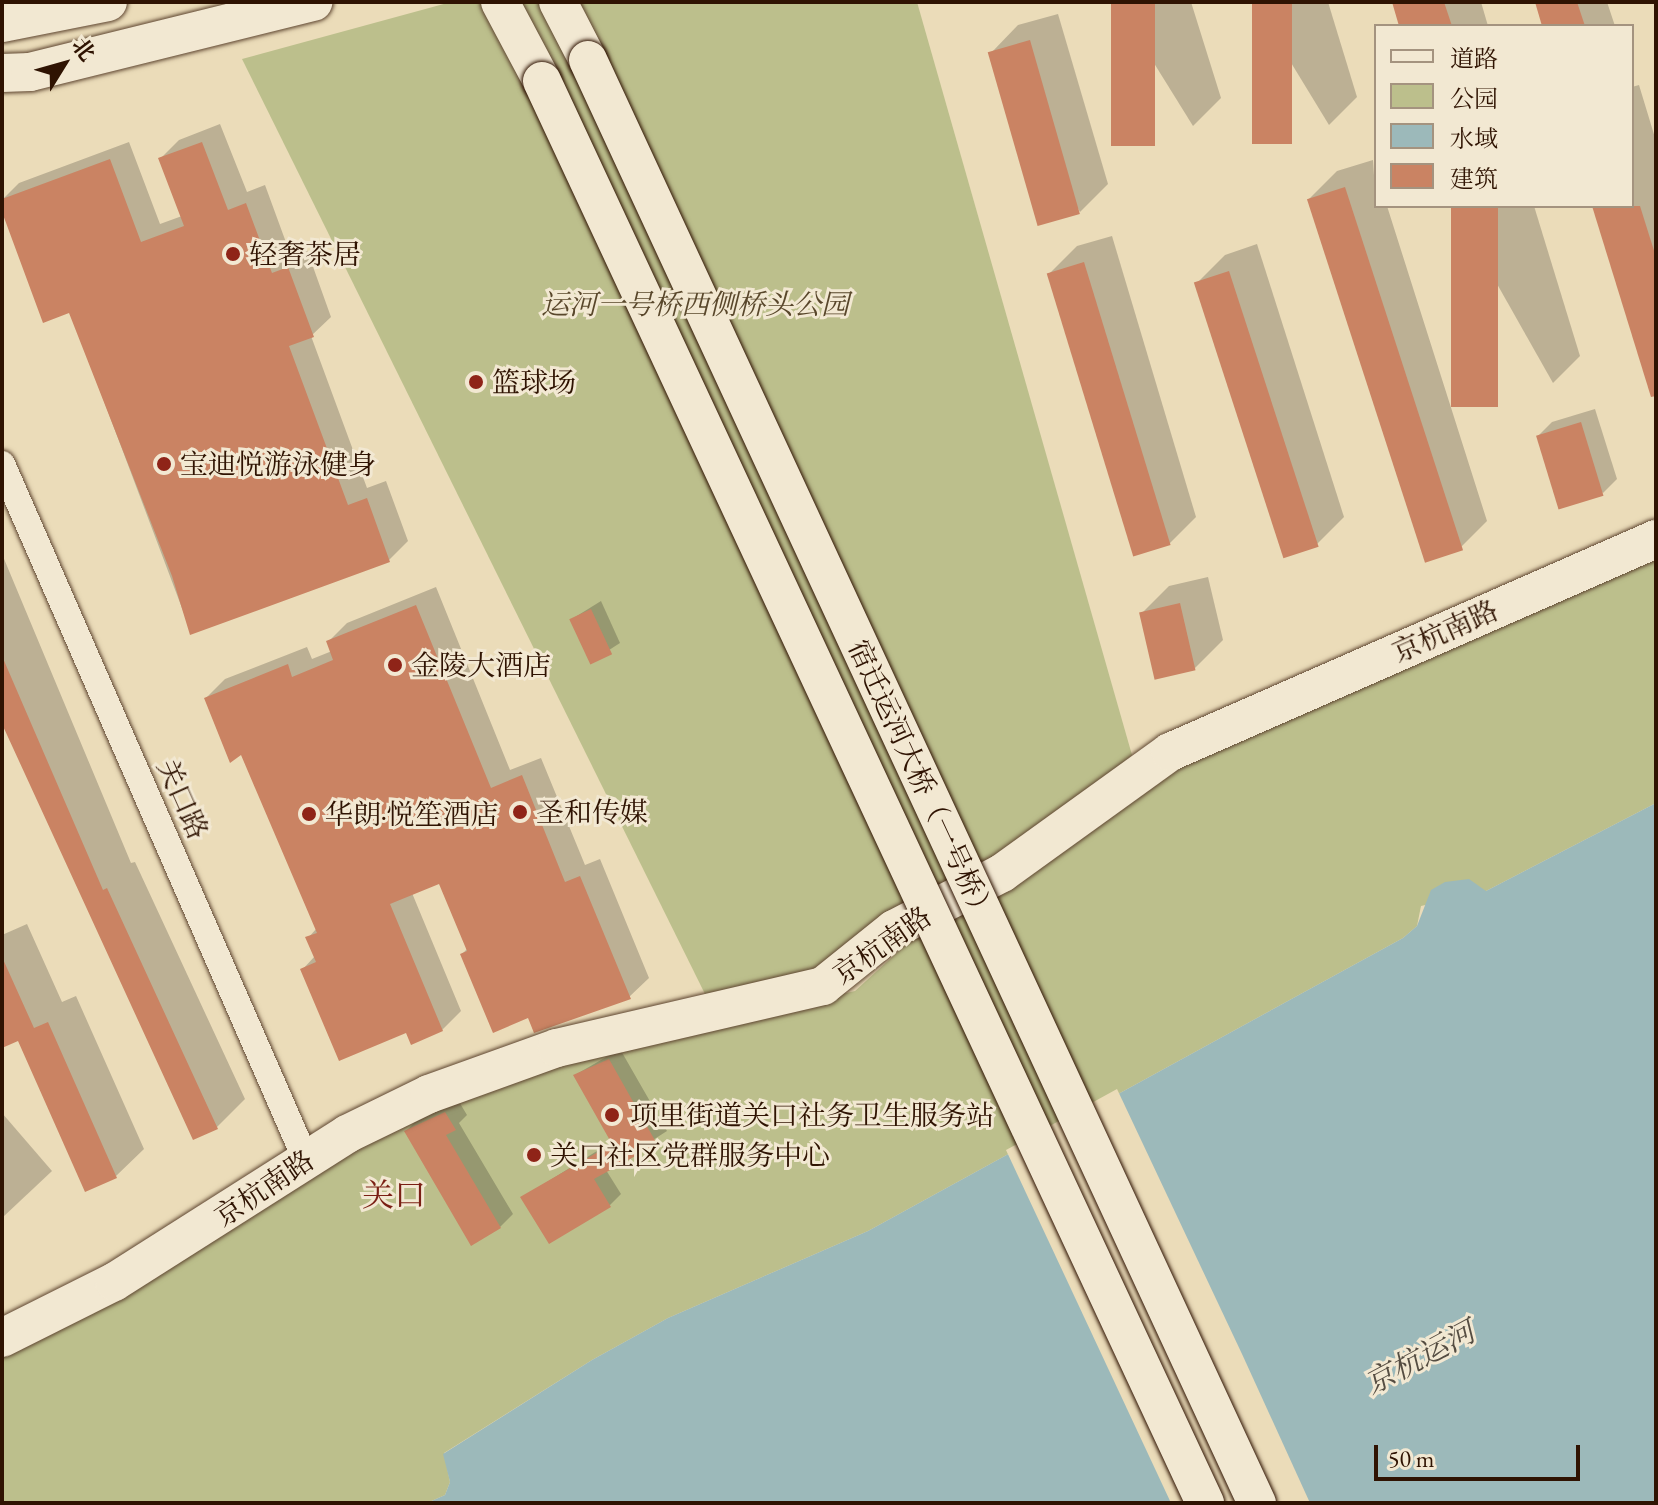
<!DOCTYPE html>
<meta charset="utf-8">
<style>
body{margin:0}
#map{position:relative;width:1658px;height:1505px;overflow:hidden;background:#ebdcb9;font-family:"EB Garamond","Noto Serif SC",serif}
div>[style]{position:absolute}
[style*='--x']{left:calc(var(--x)*1px);top:calc(var(--y)*1px);width:calc(var(--w)*1px);rotate:calc(var(--a)*1deg)}
.green>*{inset:0;background:#bcbf8c}
.water>*{inset:0;background:#9cb9ba}
.pier>*{inset:0;background:#ebdcb9}
.shadow>*{inset:0;background:#0003}
.building>*{inset:0;background:#ca8363;transform-origin:0 0}
.roads{filter:drop-shadow(0 0 2px #5e4530) drop-shadow(0 0 2px #5e4530)}
.street>*{height:26px;margin:-13px;padding:0 13px;transform-origin:13px;border-radius:13px;background:#f2e8d2}
.secondary>*{height:38px;margin:-19px;padding:0 19px;transform-origin:19px;border-radius:19px;background:#f2e8d2}
.bridges{filter:drop-shadow(0 0 2px #2f1302) drop-shadow(0 0 2px #2f1302)}
.secondary-bridge>*{height:38px;margin:-19px;padding:0 19px;transform-origin:19px;border-radius:19px;background:#f2e8d2}
.dots>*{width:22px;height:22px;translate:-50% -50%;box-sizing:border-box;border:4px solid #f2e8d2;border-radius:50%}
span{translate:-50% -50%;white-space:nowrap;text-align:center;line-height:1.15;-webkit-text-stroke:6px #f2e8d2;paint-order:stroke}
.poi-label{font-size:28px;color:#2f1302}
.left{translate:0 -50%;text-align:left}
.park-label{font-size:28px;color:#59472b;font-style:italic}
.street-label{font-size:28px;color:#2f1302}
.water-label{font-size:30px;color:#554d42;font-style:italic}
.quarter-label{font-size:32px;color:#7a1f14}
.frame{position:absolute;inset:0;border:4px solid #2f1302;pointer-events:none}
.legend{position:absolute;left:1374px;top:24px;width:260px;height:184px;box-sizing:border-box;background:#f2e8d2;border:2px solid #a4937f;margin:0;padding:10px 14px;list-style:none;font-size:24px;color:#2f1302}
.legend li{display:flex;align-items:center;gap:16px;height:40px}
.legend b{width:40px;border:2px solid #a4937f}
.north{position:absolute;left:24px;top:24px;width:80px;height:80px;-webkit-text-stroke:6px #f2e8d2;paint-order:stroke;rotate:53deg;font-size:22px;font-weight:700;line-height:32px;text-align:center;color:#2f1302}
.north::after{content:'';display:block;margin:auto;width:28px;height:36px;background:#2f1302;clip-path:polygon(50% 0,100% 100%,50% 72%,0 100%)}
.scale{position:absolute;left:1374px;top:1445px;width:206px;height:36px;box-sizing:border-box;border:4px solid #2f1302;border-top:0;padding-left:10px;font-size:24px;line-height:28px;white-space:nowrap;color:#2f1302;-webkit-text-stroke:6px #f2e8d2;paint-order:stroke}
</style>
<div id="map">
<div class="green">
<div style="clip-path:polygon(451px 2px,917px 2px,1132px 755px,1084px 796px,841px 957px,806px 974px,705px 994px,242px 59px)"></div>
<div style="clip-path:polygon(1656px 560px,1656px 803px,1486px 891px,1421px 906px,1417px 926px,1403px 938px,868px 1231px,668px 1318px,592px 1360px,444px 1453px,450px 1482px,445px 1495px,427px 1503px,2px 1503px,2px 1352px,332px 1156px,561px 1058px,855px 991px,912px 939px,1014px 888px,1175px 764px)"></div>
</div>
<div class="water">
<div style="clip-path:polygon(1656px 803px,1656px 1503px,427px 1503px,445px 1495px,450px 1482px,443px 1454px,592px 1360px,668px 1318px,868px 1231px,1403px 938px,1417px 926px,1431px 890px,1445px 882px,1469px 879px,1486px 891px)"></div>
</div>
<div class="pier">
<div style="clip-path:polygon(1117px 1089px,1242px 1354px,1310px 1503px,1171px 1503px,1006px 1150px)"></div>
</div>
<div class="shadow">
<div style="clip-path:polygon(1116px 2px,1191px 2px,1221px 98px,1193px 126px)"></div>
<div style="clip-path:polygon(1254px 2px,1328px 2px,1357px 97px,1329px 125px)"></div>
<div style="clip-path:polygon(1394px 2px,1481px 2px,1488px 26px,1401px 26px)"></div>
<div style="clip-path:polygon(1537px 2px,1607px 2px,1615px 26px,1545px 26px)"></div>
<div style="clip-path:polygon(1058px 14px,1108px 184px,1080px 212px,991px 53px,1018px 25px)"></div>
<div style="clip-path:polygon(1639px 85px,1656px 141px,1656px 392px,1594px 206px,1632px 206px,1632px 87px)"></div>
<div style="clip-path:polygon(220px 124px,247px 192px,265px 185px,291px 256px,307px 250px,331px 317px,311px 336px,367px 488px,386px 481px,408px 541px,389px 560px,191px 632px,70px 311px,2px 200px,19px 183px,129px 142px,160px 224px,182px 216px,160px 159px,179px 140px)"></div>
<div style="clip-path:polygon(1373px 160px,1376px 206px,1387px 206px,1487px 521px,1459px 549px,1309px 199px,1337px 171px)"></div>
<div style="clip-path:polygon(1453px 206px,1534px 206px,1580px 356px,1553px 383px)"></div>
<div style="clip-path:polygon(1112px 236px,1196px 517px,1168px 545px,1049px 274px,1077px 246px)"></div>
<div style="clip-path:polygon(1257px 244px,1344px 517px,1316px 545px,1197px 283px,1225px 255px)"></div>
<div style="clip-path:polygon(1595px 409px,1617px 479px,1603px 493px,1538px 436px,1552px 422px)"></div>
<div style="clip-path:polygon(2px 554px,131px 863px,135px 862px,245px 1099px,217px 1127px,194px 1138px,2px 719px)"></div>
<div style="clip-path:polygon(1208px 577px,1223px 640px,1195px 668px,1141px 614px,1169px 586px)"></div>
<div style="clip-path:polygon(436px 587px,510px 770px,541px 758px,585px 865px,600px 859px,649px 978px,629px 997px,529px 1015px,462px 954px,468px 948px,440px 881px,412px 893px,461px 1011px,442px 1030px,407px 1030px,302px 970px,315px 956px,308px 938px,317px 928px,242px 752px,206px 698px,225px 679px,307px 647px,312px 659px,332px 651px,328px 642px,347px 623px)"></div>
<div style="clip-path:polygon(601px 601px,620px 643px,592px 661px,572px 619px)"></div>
<div style="clip-path:polygon(27px 924px,62px 1002px,76px 996px,144px 1149px,116px 1176px,19px 1038px,2px 1042px,2px 935px)"></div>
<div style="clip-path:polygon(620px 1049px,667px 1131px,606px 1170px,621px 1194px,610px 1205px,523px 1197px,613px 1141px,575px 1075px)"></div>
<div style="clip-path:polygon(458px 1100px,467px 1115px,459px 1123px,513px 1214px,500px 1227px,406px 1131px,419px 1118px)"></div>
<div style="clip-path:polygon(2px 1113px,52px 1171px,2px 1218px)"></div>
</div>
<div class="building">
<div style="left:1111px;top:2px;width:44px;height:144px"></div>
<div style="left:1252px;top:2px;width:40px;height:142px"></div>
<div style="clip-path:polygon(1392px 2px,1444px 2px,1452px 26px,1399px 26px)"></div>
<div style="clip-path:polygon(1535px 2px,1577px 2px,1585px 26px,1542px 26px)"></div>
<div style="left:1030px;top:40px;width:181px;height:44px;rotate:74deg"></div>
<div style="clip-path:polygon(202px 142px,228px 210px,246px 203px,272px 273px,288px 267px,314px 337px,289px 346px,348px 505px,367px 498px,390px 562px,190px 635px,172px 576px,69px 313px,43px 323px,2px 212px,2px 199px,110px 159px,141px 242px,184px 226px,158px 158px)"></div>
<div style="left:1345px;top:187px;width:382px;height:40px;rotate:72deg"></div>
<div style="left:1451px;top:206px;width:47px;height:201px"></div>
<div style="clip-path:polygon(1592px 206px,1640px 206px,1656px 257px,1656px 396px,1651px 397px)"></div>
<div style="left:1084px;top:262px;width:296px;height:39px;rotate:73deg"></div>
<div style="left:1229px;top:271px;width:290px;height:37px;rotate:72deg"></div>
<div style="left:1581px;top:422px;width:77px;height:47px;rotate:73deg"></div>
<div style="left:1180px;top:603px;width:69px;height:42px;rotate:77deg"></div>
<div style="clip-path:polygon(416px 605px,491px 788px,522px 775px,565px 882px,580px 876px,631px 999px,534px 1033px,528px 1018px,493px 1033px,460px 954px,467px 951px,439px 884px,390px 904px,443px 1031px,411px 1045px,406px 1033px,339px 1061px,300px 969px,316px 962px,305px 937px,317px 933px,241px 755px,230px 763px,204px 698px,288px 664px,292px 677px,333px 660px,326px 641px)"></div>
<div style="left:591px;top:609px;width:50px;height:24px;rotate:65deg"></div>
<div style="clip-path:polygon(2px 656px,103px 890px,107px 888px,218px 1129px,193px 1140px,2px 724px)"></div>
<div style="clip-path:polygon(2px 957px,34px 1028px,48px 1022px,117px 1178px,85px 1192px,18px 1041px,2px 1048px)"></div>
<div style="clip-path:polygon(609px 1059px,657px 1144px,594px 1179px,611px 1207px,549px 1244px,520px 1197px,612px 1144px,573px 1075px)"></div>
<div style="clip-path:polygon(445px 1112px,456px 1130px,446px 1135px,501px 1228px,471px 1246px,404px 1131px)"></div>
</div>
<div class="roads">
<div class="street">
<div style="--x:2;--y:464;--w:759;--a:66.41"></div>
</div>
<div class="secondary">
<div style="--x:500;--y:2;--w:89;--a:62"></div>
<div style="--x:558;--y:2;--w:65;--a:62.7"></div>
<div style="--x:2;--y:23;--w:108;--a:-11.2"></div>
<div style="--x:2;--y:73;--w:28;--a:-2"></div>
<div style="--x:30;--y:72;--w:292;--a:-13.9"></div>
<div style="--x:2;--y:1338;--w:125;--a:-26.6"></div>
<div style="--x:114;--y:1282;--w:276;--a:-32.4"></div>
<div style="--x:347;--y:1134;--w:91;--a:-26"></div>
<div style="--x:429;--y:1094;--w:136;--a:-19.8"></div>
<div style="--x:557;--y:1048;--w:273;--a:-13.1"></div>
<div style="--x:823;--y:986;--w:91;--a:-38.8"></div>
<div style="--x:894;--y:929;--w:122;--a:-27.4"></div>
<div style="--x:1002;--y:873;--w:207;--a:-35.8"></div>
<div style="--x:1170;--y:752;--w:531;--a:-23.67"></div>
</div>
</div>
<div class="bridges">
<div class="secondary-bridge">
<div style="--x:588;--y:60;--w:1591;--a:65.13"></div>
<div style="--x:542;--y:81;--w:1569;--a:65"></div>
</div>
</div>
<div class="dots">
<div style="left:233px;top:254px;background:#8f2418"></div>
<div style="left:476px;top:382px;background:#8f2418"></div>
<div style="left:164px;top:464px;background:#8f2418"></div>
<div style="left:395px;top:665px;background:#8f2418"></div>
<div style="left:520px;top:812px;background:#8f2418"></div>
<div style="left:309px;top:814px;background:#8f2418"></div>
<div style="left:612px;top:1115px;background:#8f2418"></div>
<div style="left:534px;top:1155px;background:#8f2418"></div>
</div>
<div class="poi-label">
<span class="left" style="left:249px;top:254px">轻奢茶居</span>
<span class="left" style="left:492px;top:382px">篮球场</span>
<span class="left" style="left:180px;top:464px">宝迪悦游泳健身</span>
<span class="left" style="left:411px;top:665px">金陵大酒店</span>
<span class="left" style="left:536px;top:812px">圣和传媒</span>
<span class="left" style="left:325px;top:814px">华朗·悦笙酒店</span>
<span class="left" style="left:630px;top:1115px">项里街道关口社务卫生服务站</span>
<span class="left" style="left:550px;top:1155px">关口社区党群服务中心</span>
</div>
<div class="park-label">
<span style="left:695px;top:304px">运河一号桥西侧桥头公园</span>
</div>
<div class="street-label">
<span style="left:1445px;top:631px;rotate:-24deg">京杭南路</span>
<span style="left:922px;top:781px;rotate:65deg">宿迁运河大桥（一号桥）</span>
<span style="left:183px;top:799px;rotate:66deg">关口路</span>
<span style="left:882px;top:945px;rotate:-35deg">京杭南路</span>
<span style="left:264px;top:1188px;rotate:-34deg">京杭南路</span>
</div>
<div class="water-label">
<span style="left:1420px;top:1358px;rotate:-28deg">京杭运河</span>
</div>
<div class="quarter-label">
<span style="left:394px;top:1195px">关口</span>
</div>
<div class="frame"></div>
<ul class="legend">
<li><b style="height:10px;background:#f2e8d2"></b>道路</li>
<li><b style="height:22px;background:#bcbf8c"></b>公园</li>
<li><b style="height:22px;background:#9cb9ba"></b>水域</li>
<li><b style="height:22px;background:#ca8363"></b>建筑</li>
</ul>
<div class="north">北</div>
<div class="scale">50 m</div>
</div>
